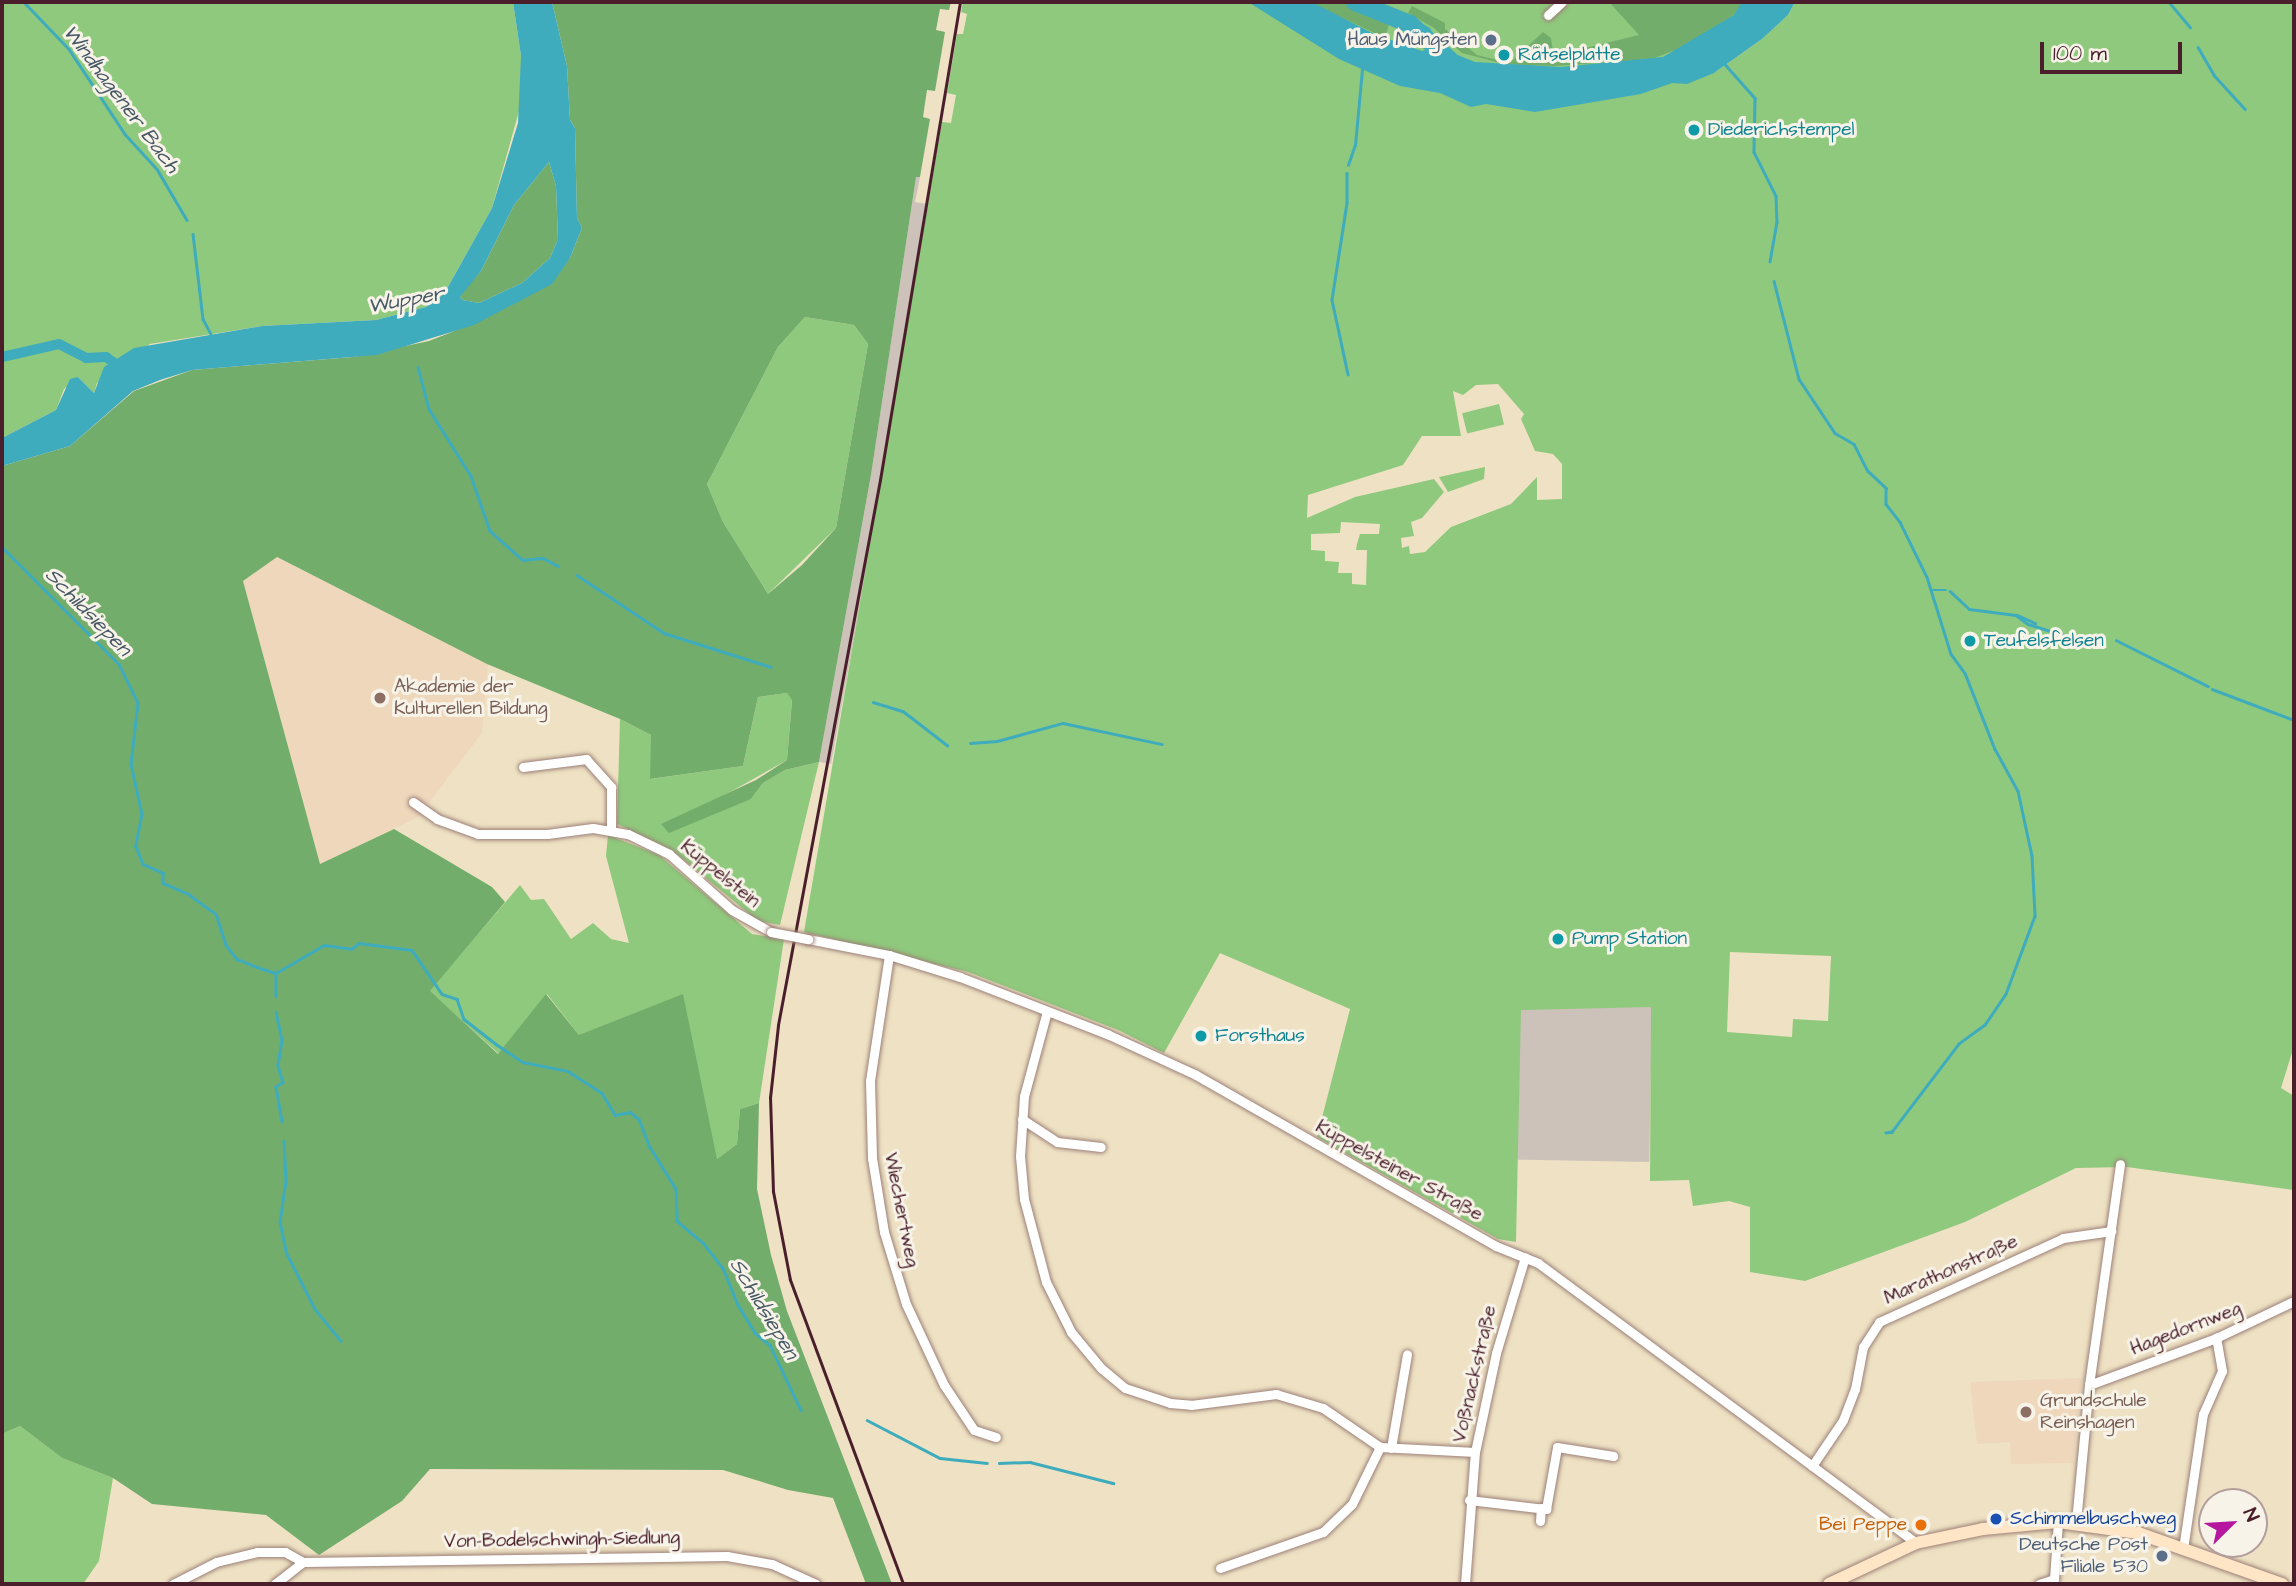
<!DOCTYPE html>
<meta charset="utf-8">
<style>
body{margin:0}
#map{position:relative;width:2296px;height:1586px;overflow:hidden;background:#efe2c4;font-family:"Architects Daughter",sans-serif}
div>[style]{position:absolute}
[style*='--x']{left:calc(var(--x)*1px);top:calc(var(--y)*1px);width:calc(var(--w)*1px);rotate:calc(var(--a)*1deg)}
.built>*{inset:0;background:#eed7bb}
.industrial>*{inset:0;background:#ccc2b9;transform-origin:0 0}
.green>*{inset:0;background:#8fc97d;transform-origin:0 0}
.forest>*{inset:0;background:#73ad6c}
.water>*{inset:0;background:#3facbd}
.stream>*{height:2.5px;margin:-1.25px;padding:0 1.25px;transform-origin:1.25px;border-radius:1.25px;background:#3facbd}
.canal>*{height:10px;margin:-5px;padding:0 5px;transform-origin:5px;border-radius:5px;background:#3facbd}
.river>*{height:18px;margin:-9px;padding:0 9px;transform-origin:9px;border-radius:9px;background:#3facbd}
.roads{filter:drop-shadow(0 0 2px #9c8078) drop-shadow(0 0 2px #9c8078)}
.minor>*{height:9px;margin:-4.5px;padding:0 4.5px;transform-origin:4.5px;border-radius:4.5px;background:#fff}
.secondary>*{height:12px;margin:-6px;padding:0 6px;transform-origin:6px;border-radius:6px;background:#fee5c5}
.rail>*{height:2.5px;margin:-1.25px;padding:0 1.25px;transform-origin:1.25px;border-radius:1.25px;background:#4a1f2b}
.bridges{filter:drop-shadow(0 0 2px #9c8078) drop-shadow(0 0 2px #9c8078)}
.minor-bridge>*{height:9px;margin:-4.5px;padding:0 4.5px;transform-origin:4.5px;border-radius:4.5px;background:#fff}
.dots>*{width:19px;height:19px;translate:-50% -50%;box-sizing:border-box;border:4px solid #f7f3e8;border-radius:50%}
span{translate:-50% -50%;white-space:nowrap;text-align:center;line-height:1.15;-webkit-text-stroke:6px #f7f3e8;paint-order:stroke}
.service-label{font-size:19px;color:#4e5e75}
.right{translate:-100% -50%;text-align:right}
.culture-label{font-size:19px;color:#0d838f}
.left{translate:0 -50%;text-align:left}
.education-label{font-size:19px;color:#785e54}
.street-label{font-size:19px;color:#4a1f2b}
.transit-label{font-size:19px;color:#164399}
.food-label{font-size:19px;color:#c56008}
.water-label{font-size:21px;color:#465765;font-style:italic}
.frame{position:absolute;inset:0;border:4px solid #4a1f2b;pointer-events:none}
.north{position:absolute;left:2198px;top:1488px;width:70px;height:70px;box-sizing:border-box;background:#f7f3e8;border:2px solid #b29e9c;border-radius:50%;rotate:66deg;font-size:19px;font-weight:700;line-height:28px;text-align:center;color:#4a1f2b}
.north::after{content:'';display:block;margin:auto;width:24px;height:32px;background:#b5179e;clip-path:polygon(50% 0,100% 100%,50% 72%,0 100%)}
.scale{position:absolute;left:2040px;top:42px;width:142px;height:32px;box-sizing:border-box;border:4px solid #4a1f2b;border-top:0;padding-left:9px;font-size:21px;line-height:24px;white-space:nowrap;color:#4a1f2b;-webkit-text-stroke:5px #f7f3e8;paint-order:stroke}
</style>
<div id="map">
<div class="built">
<div style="clip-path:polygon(276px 557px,488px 664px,482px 733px,418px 817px,320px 864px,243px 581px)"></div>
<div style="clip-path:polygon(2082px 1378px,2073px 1463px,2011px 1464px,2010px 1442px,1977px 1444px,1970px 1382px)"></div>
</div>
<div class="industrial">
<div style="clip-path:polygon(916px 176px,920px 177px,915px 202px,927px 204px,896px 410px,831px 764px,819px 762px,871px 475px)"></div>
<div style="left:1652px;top:1007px;width:155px;height:132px;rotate:91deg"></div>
</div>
<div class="green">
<div style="clip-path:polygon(2px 2px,513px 2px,521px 56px,521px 104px,492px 208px,444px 294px,426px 307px,376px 320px,262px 326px,150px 344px,97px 383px,94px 393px,78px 377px,64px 389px,56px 410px,2px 438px)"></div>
<div style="clip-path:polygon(evenodd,963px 2px,1760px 2px,1714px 73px,1762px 39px,1788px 15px,1795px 2px,2294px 2px,2294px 1046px,2281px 1088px,2294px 1096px,2294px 1190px,2127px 1167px,2076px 1168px,1965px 1222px,1805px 1281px,1750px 1272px,1750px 1207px,1729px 1201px,1693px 1206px,1689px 1180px,1650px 1181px,1651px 1007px,1521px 1010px,1516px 1242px,1498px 1239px,1317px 1137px,1350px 1009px,1220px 953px,1164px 1053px,1118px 1030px,968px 972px,804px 932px,942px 122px,951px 123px,956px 95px,947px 93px,957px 34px,963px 34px,967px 14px,961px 12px,963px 2px,1498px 384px,1524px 414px,1521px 419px,1535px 451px,1553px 454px,1562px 464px,1562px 499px,1537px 500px,1537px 477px,1511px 504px,1451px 527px,1425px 552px,1410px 554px,1409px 546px,1402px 548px,1401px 538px,1414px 536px,1411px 522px,1422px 518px,1444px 492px,1434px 479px,1355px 497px,1307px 518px,1308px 495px,1403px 465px,1422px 436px,1461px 436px,1453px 391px,1463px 395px,1476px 385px,1498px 384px,963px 2px,1341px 522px,1380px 524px,1379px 534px,1360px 534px,1357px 544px,1356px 550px,1367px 550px,1366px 585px,1352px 584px,1352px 573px,1338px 573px,1339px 562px,1325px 561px,1325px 551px,1311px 550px,1311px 534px,1340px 533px,1341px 522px,963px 2px,1730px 952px,1831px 956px,1828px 1021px,1793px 1019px,1792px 1037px,1727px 1032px,1730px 952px)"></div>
<div style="clip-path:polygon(805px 317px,854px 325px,868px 344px,836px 528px,768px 594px,723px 522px,707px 484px,778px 347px)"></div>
<div style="left:1499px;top:404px;width:21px;height:38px;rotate:76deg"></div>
<div style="clip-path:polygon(1485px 467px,1484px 479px,1448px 492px,1439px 477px)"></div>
<div style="clip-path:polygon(787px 693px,792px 699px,787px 760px,723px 796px,711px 812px,751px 799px,763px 783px,785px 770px,819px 762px,780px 925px,758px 921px,672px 850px,617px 824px,620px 719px,651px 735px,651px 779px,743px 766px,758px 697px)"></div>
<div style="clip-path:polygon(608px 835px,659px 855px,752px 934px,784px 939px,759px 1103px,740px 1109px,737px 1144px,717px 1159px,579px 1035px,547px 994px,499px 1054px,429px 991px,520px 885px,531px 900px,544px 899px,571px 939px,593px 923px,611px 939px,629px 943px,606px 856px)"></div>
<div style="clip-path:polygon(20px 1426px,62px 1458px,113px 1478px,99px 1561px,83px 1584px,2px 1584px,2px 1434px)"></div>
</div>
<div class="forest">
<div style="clip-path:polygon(evenodd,552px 2px,951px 2px,949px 10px,940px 9px,936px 30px,945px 32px,935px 91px,927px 90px,923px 117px,930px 119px,920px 177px,916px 177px,871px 475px,819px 762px,785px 770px,763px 783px,751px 799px,669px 833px,661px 824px,756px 780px,787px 760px,792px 700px,787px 693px,758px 697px,743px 766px,650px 779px,651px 735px,620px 719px,487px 664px,277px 557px,243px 581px,320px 864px,394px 829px,492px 887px,505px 902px,430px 991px,498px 1054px,546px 994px,579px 1035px,683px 994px,717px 1159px,737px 1144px,740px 1109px,759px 1103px,757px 1189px,771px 1255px,787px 1311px,892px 1584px,866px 1584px,833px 1498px,788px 1490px,723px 1470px,430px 1469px,402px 1501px,319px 1555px,266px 1515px,152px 1504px,113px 1478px,62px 1458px,20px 1426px,2px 1434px,2px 466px,70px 446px,134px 391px,192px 370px,353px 357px,429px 341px,457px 330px,570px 258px,582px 228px,577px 218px,575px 128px,570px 120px,567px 66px,552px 2px,805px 317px,854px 325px,868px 344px,836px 528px,802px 565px,768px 594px,723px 522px,707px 484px,778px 347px,805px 317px)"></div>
<div style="clip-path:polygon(1309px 2px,1346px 2px,1390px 21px,1385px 38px)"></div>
<div style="clip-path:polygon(1609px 2px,1747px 2px,1711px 36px,1652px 59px,1555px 66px,1508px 65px,1462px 53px,1434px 28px,1408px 13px,1412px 6px,1445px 23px,1445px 29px,1477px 55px,1510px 63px,1543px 32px,1551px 38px,1553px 52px,1565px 53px,1639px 35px)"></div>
<div style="clip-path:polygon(549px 162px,556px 186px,558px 239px,550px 258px,522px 283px,479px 303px,463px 300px,460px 297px,463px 291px,481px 271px,514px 205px)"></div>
</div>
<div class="water">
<div style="clip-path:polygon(evenodd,513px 2px,552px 2px,567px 66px,570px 120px,575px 128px,577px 218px,582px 228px,570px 258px,552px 284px,474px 325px,377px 355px,192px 370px,160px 380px,133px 391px,70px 446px,2px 466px,2px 438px,56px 410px,70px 379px,78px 377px,94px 393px,104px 367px,134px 348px,262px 326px,376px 320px,426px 307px,444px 294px,492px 208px,518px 123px,521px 56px,513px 2px,549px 162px,556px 186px,558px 239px,550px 258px,522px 283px,479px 303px,463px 300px,460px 297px,481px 271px,514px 205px,549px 162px)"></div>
<div style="clip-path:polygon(1248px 2px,1312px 2px,1374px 34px,1422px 51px,1435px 46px,1475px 62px,1561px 67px,1663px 57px,1734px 15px,1742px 2px,1795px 2px,1788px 15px,1762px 39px,1714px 73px,1687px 84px,1672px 83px,1641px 94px,1535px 112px,1486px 104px,1471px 107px,1440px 93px,1400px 86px,1339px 59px)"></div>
<div style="clip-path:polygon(1407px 16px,1430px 28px,1437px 42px,1427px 45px,1400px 25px)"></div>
</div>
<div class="stream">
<div style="--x:24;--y:2;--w:65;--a:46.2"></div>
<div style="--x:69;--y:49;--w:102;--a:56.6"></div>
<div style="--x:125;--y:134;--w:47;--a:47.6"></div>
<div style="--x:157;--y:169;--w:59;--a:59.5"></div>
<div style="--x:2169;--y:2;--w:33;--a:50"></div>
<div style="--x:2198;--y:47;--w:32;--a:60"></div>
<div style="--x:2214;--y:75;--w:46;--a:47.6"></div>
<div style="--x:1724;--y:63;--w:47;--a:48.5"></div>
<div style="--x:1755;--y:98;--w:54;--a:91.1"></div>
<div style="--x:1754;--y:152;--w:49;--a:63.4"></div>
<div style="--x:1776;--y:196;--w:26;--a:88"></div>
<div style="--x:1777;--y:222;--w:40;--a:100"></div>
<div style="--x:1348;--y:165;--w:21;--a:-71"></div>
<div style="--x:1355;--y:145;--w:76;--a:-84.7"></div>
<div style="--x:1347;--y:173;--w:30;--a:90"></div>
<div style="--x:1347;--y:203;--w:98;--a:98.8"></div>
<div style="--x:1332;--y:300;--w:76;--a:77.8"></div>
<div style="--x:193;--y:234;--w:86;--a:83.3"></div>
<div style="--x:203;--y:319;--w:19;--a:62"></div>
<div style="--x:1774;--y:281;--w:101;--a:75.7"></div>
<div style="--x:1799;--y:379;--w:65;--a:56.3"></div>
<div style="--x:1835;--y:433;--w:22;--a:30"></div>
<div style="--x:1854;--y:444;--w:30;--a:63"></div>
<div style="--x:1868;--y:471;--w:25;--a:43"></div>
<div style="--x:1886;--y:488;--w:16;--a:90"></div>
<div style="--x:1886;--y:504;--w:23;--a:52"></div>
<div style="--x:1900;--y:522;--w:61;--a:63.9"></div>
<div style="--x:1927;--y:577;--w:81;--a:72.7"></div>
<div style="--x:1951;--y:654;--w:24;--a:54"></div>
<div style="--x:1965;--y:673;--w:82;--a:68.5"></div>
<div style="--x:1995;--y:749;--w:48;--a:61.3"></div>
<div style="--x:2018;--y:791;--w:66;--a:77.8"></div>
<div style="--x:2032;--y:856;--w:60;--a:87.1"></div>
<div style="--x:2035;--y:916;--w:83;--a:110.4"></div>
<div style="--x:2006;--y:994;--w:37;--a:124"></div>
<div style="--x:1985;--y:1025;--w:32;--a:144"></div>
<div style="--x:1959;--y:1044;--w:111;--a:127.3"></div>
<div style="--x:1892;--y:1132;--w:6;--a:171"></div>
<div style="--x:418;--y:367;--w:43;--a:75.3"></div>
<div style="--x:429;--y:409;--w:79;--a:57.9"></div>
<div style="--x:471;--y:476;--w:58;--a:70.9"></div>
<div style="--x:490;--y:531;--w:44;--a:41.3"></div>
<div style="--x:523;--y:560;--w:20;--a:-6"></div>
<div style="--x:543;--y:558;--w:17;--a:28"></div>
<div style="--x:2;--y:547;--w:165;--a:45"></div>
<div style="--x:119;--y:664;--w:43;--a:64"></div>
<div style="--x:138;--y:703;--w:61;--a:96.5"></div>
<div style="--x:131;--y:764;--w:51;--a:77.6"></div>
<div style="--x:142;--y:814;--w:33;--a:101"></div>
<div style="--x:136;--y:846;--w:19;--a:69"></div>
<div style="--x:143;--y:864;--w:22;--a:24"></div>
<div style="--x:163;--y:873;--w:10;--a:90"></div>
<div style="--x:163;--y:883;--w:26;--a:23"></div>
<div style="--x:187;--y:893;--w:36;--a:36"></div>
<div style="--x:216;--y:914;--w:33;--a:72"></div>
<div style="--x:226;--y:945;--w:18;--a:52"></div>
<div style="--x:237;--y:959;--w:18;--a:22"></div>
<div style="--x:254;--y:966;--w:23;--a:18"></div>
<div style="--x:276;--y:973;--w:56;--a:-30.3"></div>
<div style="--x:324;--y:945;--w:27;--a:8"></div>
<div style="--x:351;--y:949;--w:10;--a:-37"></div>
<div style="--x:359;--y:943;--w:53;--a:7.5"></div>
<div style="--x:412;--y:950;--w:53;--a:55.7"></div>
<div style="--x:442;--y:994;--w:16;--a:18"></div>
<div style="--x:457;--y:999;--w:21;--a:71"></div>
<div style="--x:464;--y:1019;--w:41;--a:38"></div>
<div style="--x:496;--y:1044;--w:32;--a:34"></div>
<div style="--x:523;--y:1062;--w:46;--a:11.3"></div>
<div style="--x:568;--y:1071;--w:40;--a:32.9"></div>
<div style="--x:602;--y:1093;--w:26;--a:59"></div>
<div style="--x:615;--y:1115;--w:15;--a:-11"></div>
<div style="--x:630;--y:1112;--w:11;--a:38"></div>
<div style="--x:639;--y:1119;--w:30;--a:69"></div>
<div style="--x:650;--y:1147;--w:49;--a:58.2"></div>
<div style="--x:676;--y:1189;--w:32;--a:88"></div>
<div style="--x:677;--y:1221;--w:35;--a:40"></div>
<div style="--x:704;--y:1244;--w:31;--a:52"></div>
<div style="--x:723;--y:1268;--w:38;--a:68"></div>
<div style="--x:737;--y:1303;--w:35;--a:59"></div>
<div style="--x:755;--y:1333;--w:19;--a:39"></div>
<div style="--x:770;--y:1345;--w:72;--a:64.5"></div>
<div style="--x:577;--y:575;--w:105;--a:33.7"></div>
<div style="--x:664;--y:633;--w:112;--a:17.6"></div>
<div style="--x:1932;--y:590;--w:14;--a:0"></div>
<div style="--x:1950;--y:591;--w:26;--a:43"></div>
<div style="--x:1969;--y:609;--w:47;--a:7.3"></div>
<div style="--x:2016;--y:615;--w:15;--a:37"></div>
<div style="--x:2028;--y:624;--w:77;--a:17.5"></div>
<div style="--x:2017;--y:615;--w:20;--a:24"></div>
<div style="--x:2116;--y:640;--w:103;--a:26.6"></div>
<div style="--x:2212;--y:689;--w:88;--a:20.7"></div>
<div style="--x:873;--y:702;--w:31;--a:17"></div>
<div style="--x:903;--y:711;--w:56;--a:37.7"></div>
<div style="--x:970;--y:743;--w:27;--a:-4"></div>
<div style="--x:997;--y:741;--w:68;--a:-15.3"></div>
<div style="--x:1063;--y:723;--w:101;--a:12"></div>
<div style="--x:276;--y:973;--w:23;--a:90"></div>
<div style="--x:276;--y:1012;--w:29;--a:78"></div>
<div style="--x:282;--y:1040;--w:26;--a:99"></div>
<div style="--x:278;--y:1066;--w:17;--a:73"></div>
<div style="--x:283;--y:1082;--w:9;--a:144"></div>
<div style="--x:276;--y:1087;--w:35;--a:80"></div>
<div style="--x:284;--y:1141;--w:40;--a:87.1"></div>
<div style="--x:286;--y:1181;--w:41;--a:98.3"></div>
<div style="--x:280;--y:1222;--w:33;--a:78"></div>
<div style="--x:287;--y:1254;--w:62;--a:63"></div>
<div style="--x:315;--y:1309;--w:41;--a:50.9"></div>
<div style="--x:867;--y:1420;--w:82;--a:27.5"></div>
<div style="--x:940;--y:1458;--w:47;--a:6.1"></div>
<div style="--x:999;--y:1463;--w:31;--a:-2"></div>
<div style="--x:1030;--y:1462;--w:86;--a:14.2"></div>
</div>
<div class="canal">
<div style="--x:2;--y:357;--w:58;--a:-12.8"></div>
<div style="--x:59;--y:344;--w:30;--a:27"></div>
<div style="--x:86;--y:358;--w:20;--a:-3"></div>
<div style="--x:106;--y:357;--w:19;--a:36"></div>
</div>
<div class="river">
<div style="--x:1355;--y:2;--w:59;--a:21.8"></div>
<div style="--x:1410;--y:24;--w:55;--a:42.1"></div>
</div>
<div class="roads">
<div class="minor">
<div style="--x:1548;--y:15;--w:19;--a:-43"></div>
<div style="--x:523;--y:767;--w:64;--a:-7.2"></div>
<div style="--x:586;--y:759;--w:38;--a:48"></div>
<div style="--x:611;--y:787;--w:42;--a:90"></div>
<div style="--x:413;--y:802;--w:29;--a:35"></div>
<div style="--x:437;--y:819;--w:44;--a:20.1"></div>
<div style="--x:478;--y:834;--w:69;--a:0"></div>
<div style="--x:547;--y:834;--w:46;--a:-7.4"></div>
<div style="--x:593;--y:828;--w:36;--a:10"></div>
<div style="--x:628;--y:834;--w:46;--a:26"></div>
<div style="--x:669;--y:854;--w:84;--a:41.6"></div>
<div style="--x:732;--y:910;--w:45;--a:29.4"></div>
<div style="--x:808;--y:939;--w:83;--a:11.2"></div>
<div style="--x:889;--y:955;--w:74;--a:17.2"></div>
<div style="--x:960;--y:977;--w:158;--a:21.2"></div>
<div style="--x:1107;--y:1034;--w:98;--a:24.7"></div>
<div style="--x:1196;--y:1075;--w:345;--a:29.7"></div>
<div style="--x:1496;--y:1246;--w:45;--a:22"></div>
<div style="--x:1538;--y:1263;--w:470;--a:36.5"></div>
<div style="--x:889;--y:955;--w:127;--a:98.6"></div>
<div style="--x:870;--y:1081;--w:77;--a:88.5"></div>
<div style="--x:872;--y:1158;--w:75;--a:80.8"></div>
<div style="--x:884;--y:1232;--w:75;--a:73"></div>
<div style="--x:906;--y:1304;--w:89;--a:64.9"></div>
<div style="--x:944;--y:1385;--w:54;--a:56.3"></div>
<div style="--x:974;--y:1430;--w:23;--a:18"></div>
<div style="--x:1047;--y:1011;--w:88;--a:105.1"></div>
<div style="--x:1024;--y:1096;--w:60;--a:93.8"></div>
<div style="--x:1020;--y:1156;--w:43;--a:84.7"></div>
<div style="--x:1024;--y:1199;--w:86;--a:75.2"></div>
<div style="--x:1046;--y:1282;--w:56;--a:63.4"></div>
<div style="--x:1071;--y:1332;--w:47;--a:50.2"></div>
<div style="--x:1101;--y:1368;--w:31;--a:40"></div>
<div style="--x:1125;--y:1388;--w:47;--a:18.4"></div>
<div style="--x:1170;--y:1403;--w:21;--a:5"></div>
<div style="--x:1191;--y:1405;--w:86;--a:-7.4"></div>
<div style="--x:1276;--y:1394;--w:49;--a:16.6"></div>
<div style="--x:1323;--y:1408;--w:69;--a:34.4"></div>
<div style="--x:1380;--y:1447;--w:95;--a:3"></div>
<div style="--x:1022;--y:1119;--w:42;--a:33.3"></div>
<div style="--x:1057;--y:1142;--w:44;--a:6.5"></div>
<div style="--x:2089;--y:1385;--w:135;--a:-20.3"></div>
<div style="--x:2216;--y:1338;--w:86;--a:-25.4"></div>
<div style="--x:1391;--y:1448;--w:95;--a:-80.3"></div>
<div style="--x:1812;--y:1466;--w:55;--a:-56"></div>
<div style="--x:1843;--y:1420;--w:33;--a:-69"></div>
<div style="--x:1855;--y:1389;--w:43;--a:-79.2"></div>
<div style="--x:1863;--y:1347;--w:30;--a:-57"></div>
<div style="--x:1879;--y:1322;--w:202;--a:-24.5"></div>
<div style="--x:2063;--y:1238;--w:49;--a:-8.3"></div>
<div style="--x:1469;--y:1500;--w:78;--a:6.7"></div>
<div style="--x:1546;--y:1509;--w:63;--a:-79.9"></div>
<div style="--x:1557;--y:1447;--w:57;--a:9.1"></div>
<div style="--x:1540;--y:1521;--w:13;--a:-86"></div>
<div style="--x:2076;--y:1522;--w:138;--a:-84.6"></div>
<div style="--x:2089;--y:1385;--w:223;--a:-82"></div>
<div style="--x:2183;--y:1549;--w:136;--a:-81.6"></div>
<div style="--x:2203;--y:1414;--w:47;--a:-66.2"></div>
<div style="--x:2222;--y:1371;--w:34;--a:-100"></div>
<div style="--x:303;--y:1562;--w:424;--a:-0.8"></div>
<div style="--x:727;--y:1556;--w:46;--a:10.1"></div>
<div style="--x:772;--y:1564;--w:48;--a:24.4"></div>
<div style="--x:1220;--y:1568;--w:109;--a:-19.3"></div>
<div style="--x:1323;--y:1532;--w:40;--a:-44"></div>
<div style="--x:1352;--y:1504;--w:64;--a:-63.8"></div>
<div style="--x:173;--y:1584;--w:48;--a:-27.1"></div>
<div style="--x:216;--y:1562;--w:42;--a:-13.7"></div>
<div style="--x:257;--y:1552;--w:28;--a:0"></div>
<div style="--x:285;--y:1552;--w:21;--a:29"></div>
<div style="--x:303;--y:1562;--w:36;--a:142"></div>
<div style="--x:1465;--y:1584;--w:132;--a:-85.7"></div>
<div style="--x:1475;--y:1452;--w:101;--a:-78"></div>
<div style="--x:1496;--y:1353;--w:100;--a:-73.2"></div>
<div style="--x:2039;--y:1584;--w:16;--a:-18"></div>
<div style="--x:2054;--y:1579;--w:57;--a:-86"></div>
</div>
<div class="secondary">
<div style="--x:1829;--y:1584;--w:96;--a:-25.2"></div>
<div style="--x:1916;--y:1543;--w:68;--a:-11.8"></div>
<div style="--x:1983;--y:1529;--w:75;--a:-5.3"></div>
<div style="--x:2058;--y:1522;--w:81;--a:7.8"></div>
<div style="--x:2138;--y:1533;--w:153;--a:19.5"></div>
</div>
</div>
<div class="rail">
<div style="--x:903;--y:1584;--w:324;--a:-110.4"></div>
<div style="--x:790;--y:1280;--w:90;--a:-100.9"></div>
<div style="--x:773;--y:1192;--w:94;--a:-91.8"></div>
<div style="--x:770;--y:1098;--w:73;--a:-83.7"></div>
<div style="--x:778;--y:1025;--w:554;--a:-79.4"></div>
<div style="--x:880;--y:480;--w:485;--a:-80.5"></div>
</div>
<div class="bridges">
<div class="minor-bridge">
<div style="--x:771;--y:932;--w:38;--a:11"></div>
</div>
</div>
<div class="dots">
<div style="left:1491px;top:40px;background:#5c6f8a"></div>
<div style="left:1504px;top:55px;background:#0f9aa8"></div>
<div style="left:1694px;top:130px;background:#0f9aa8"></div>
<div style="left:1970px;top:641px;background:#0f9aa8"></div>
<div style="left:380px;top:698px;background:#8d6e63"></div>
<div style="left:1558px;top:939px;background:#0f9aa8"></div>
<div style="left:1201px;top:1036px;background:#0f9aa8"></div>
<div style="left:2026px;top:1412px;background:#8d6e63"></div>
<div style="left:1996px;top:1519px;background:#1a4fb4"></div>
<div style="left:1921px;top:1525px;background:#e8710a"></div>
<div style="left:2162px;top:1556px;background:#5c6f8a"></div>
</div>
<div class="service-label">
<span class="right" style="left:1477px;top:40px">Haus Müngsten</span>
<span class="right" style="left:2148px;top:1556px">Deutsche Post<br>Filiale 530</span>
</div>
<div class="culture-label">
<span class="left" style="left:1518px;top:55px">Rätselplatte</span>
<span class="left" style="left:1708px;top:130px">Diederichstempel</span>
<span class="left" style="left:1984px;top:641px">Teufelsfelsen</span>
<span class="left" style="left:1572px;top:939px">Pump Station</span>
<span class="left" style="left:1215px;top:1036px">Forsthaus</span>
</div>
<div class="education-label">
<span class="left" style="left:394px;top:698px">Akademie der<br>Kulturellen Bildung</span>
<span class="left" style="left:2040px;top:1412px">Grundschule<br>Reinshagen</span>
</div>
<div class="street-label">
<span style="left:720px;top:874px;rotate:39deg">Küppelstein</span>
<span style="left:1399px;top:1171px;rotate:29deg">Küppelsteiner Straße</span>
<span style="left:901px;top:1210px;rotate:79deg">Wiechertweg</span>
<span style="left:1951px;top:1270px;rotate:-24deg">Marathonstraße</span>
<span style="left:2186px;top:1329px;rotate:-21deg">Hagedornweg</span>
<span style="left:1475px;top:1374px;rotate:-77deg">Voßnackstraße</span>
<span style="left:562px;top:1540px;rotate:-1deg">Von-Bodelschwingh-Siedlung</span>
</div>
<div class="transit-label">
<span class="left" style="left:2010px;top:1519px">Schimmelbuschweg</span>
</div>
<div class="food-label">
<span class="right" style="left:1907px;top:1525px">Bei Peppe</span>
</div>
<div class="water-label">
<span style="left:121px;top:99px;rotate:53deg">Windhagener Bach</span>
<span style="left:406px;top:300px;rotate:-10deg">Wupper</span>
<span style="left:88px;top:612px;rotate:46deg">Schildsiepen</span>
<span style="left:764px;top:1309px;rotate:59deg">Schildsiepen</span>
</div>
<div class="frame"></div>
<div class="north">N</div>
<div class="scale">100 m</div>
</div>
